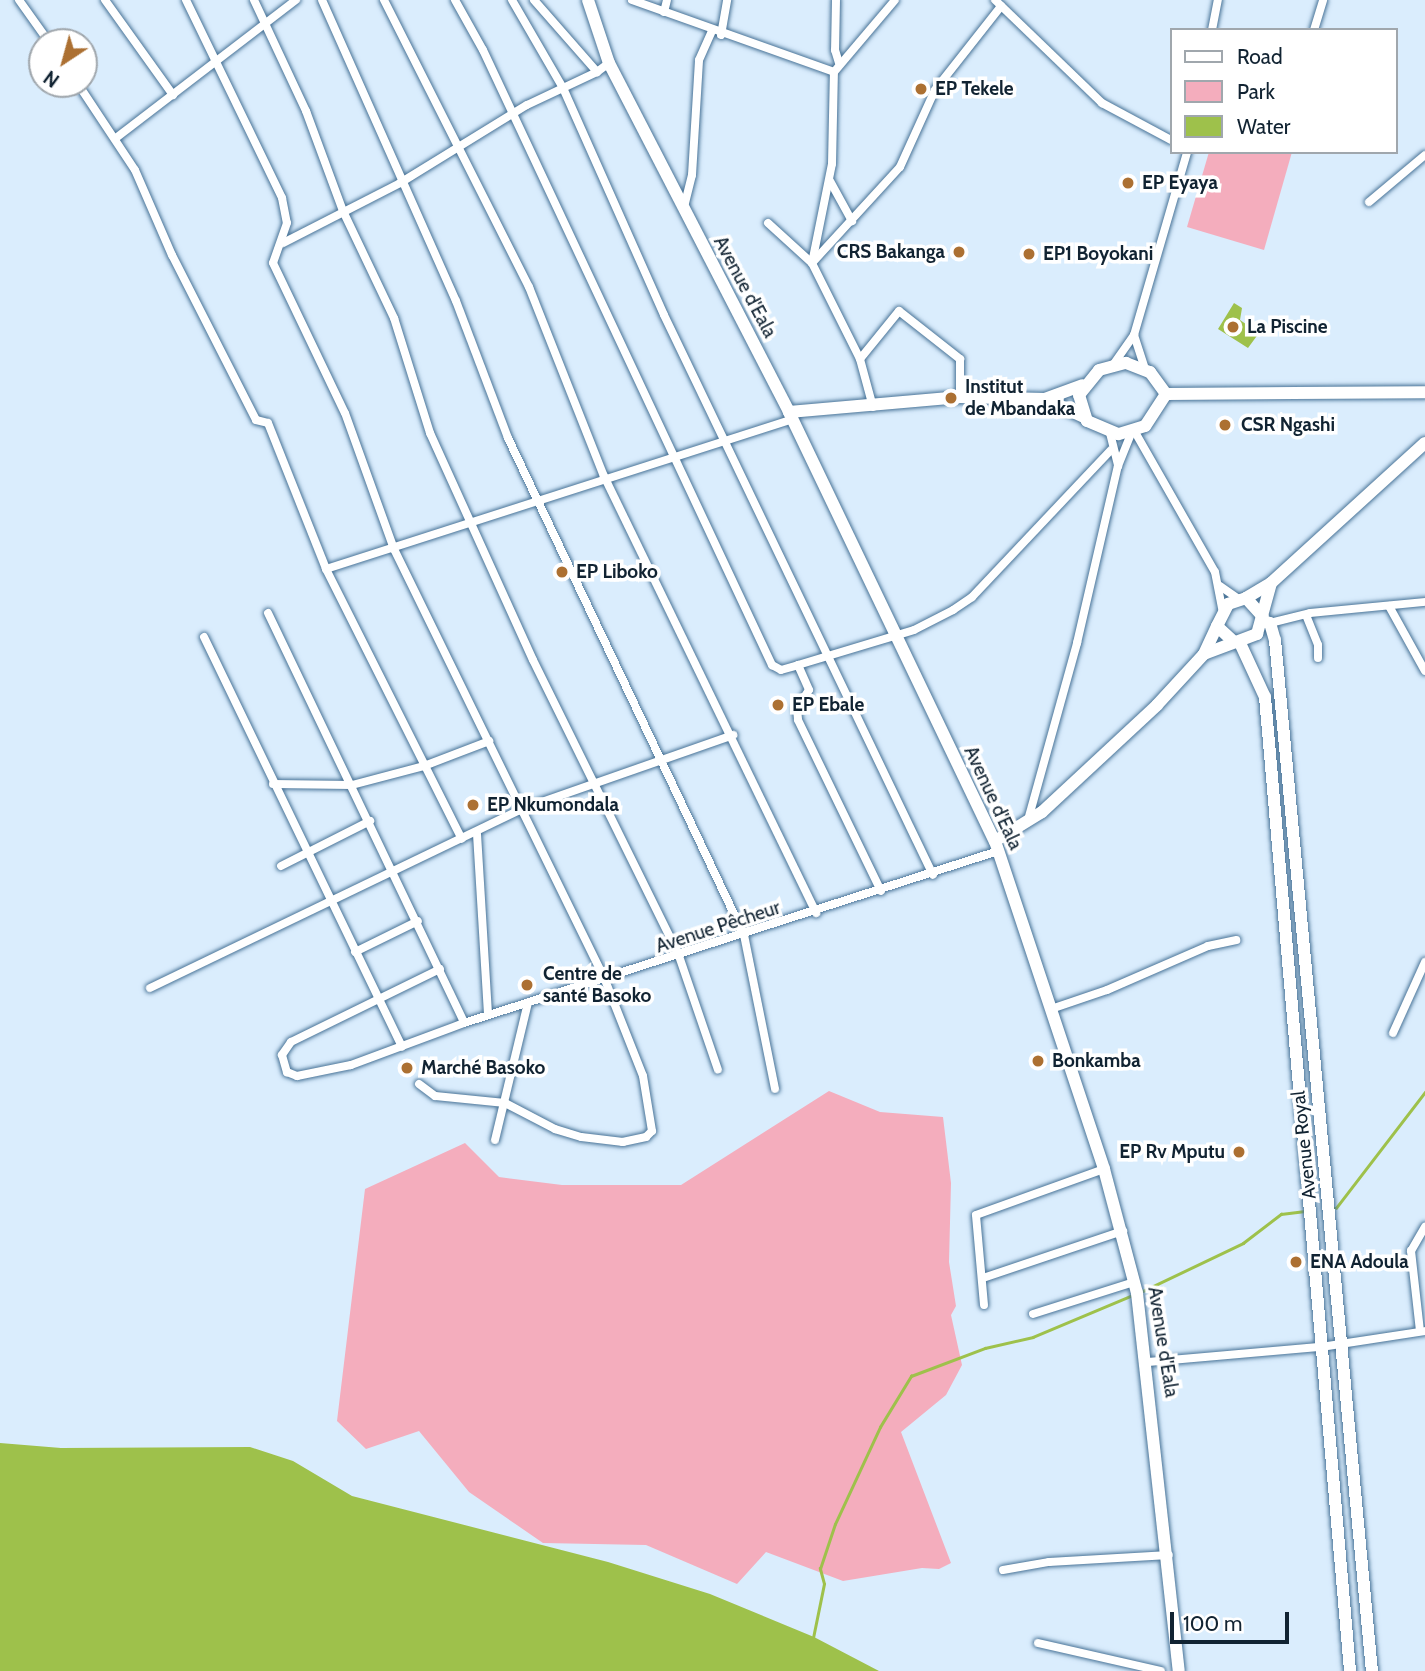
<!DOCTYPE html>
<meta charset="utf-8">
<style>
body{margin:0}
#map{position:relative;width:1425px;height:1671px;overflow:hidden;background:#daedfd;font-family:Cabin,sans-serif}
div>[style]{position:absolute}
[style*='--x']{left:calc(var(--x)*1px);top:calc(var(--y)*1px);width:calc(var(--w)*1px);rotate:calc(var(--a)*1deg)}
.green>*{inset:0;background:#f4adbd}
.water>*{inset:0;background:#9ec14b}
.stream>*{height:2.5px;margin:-1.25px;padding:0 1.25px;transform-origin:1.25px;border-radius:1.25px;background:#9ec14b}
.roads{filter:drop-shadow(0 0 2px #487397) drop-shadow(0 0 2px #487397)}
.street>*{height:8px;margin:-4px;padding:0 4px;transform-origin:4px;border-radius:4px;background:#fff}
.secondary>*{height:12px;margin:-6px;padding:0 6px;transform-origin:6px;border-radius:6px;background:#fff}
.dots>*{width:19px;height:19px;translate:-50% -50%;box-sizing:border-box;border:4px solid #fff;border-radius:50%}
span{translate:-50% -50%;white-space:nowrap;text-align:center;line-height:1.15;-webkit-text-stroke:7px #fff;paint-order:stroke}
.poi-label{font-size:19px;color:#112332;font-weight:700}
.left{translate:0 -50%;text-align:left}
.right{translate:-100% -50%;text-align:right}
.street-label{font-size:19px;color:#112332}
.legend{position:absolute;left:1170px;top:28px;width:228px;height:126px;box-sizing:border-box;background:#fff;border:2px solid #a0a7ad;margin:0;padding:9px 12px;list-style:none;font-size:21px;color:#112332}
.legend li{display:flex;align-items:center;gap:14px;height:35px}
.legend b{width:35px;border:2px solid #a0a7ad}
.north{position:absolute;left:28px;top:28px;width:70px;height:70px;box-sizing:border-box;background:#fff;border:2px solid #a0a7ad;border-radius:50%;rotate:216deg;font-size:19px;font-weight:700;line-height:28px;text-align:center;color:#112332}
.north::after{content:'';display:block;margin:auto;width:24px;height:32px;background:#ac7032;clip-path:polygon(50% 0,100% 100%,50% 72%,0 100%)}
.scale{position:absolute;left:1170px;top:1612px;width:119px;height:32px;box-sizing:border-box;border:4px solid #112332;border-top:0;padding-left:9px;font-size:21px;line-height:24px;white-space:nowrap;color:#112332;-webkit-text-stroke:5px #fff;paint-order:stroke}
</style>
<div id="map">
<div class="green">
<div style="clip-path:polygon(1209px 152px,1292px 152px,1264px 250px,1187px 227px)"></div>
<div style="clip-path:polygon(829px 1091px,880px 1112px,943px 1117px,951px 1183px,949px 1262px,956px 1306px,951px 1315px,962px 1365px,946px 1395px,901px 1432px,951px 1563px,939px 1569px,922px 1568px,843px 1581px,766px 1552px,737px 1584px,646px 1545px,543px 1543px,469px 1492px,419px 1431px,366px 1449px,337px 1421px,365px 1189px,465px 1143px,499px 1177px,562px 1185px,681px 1185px)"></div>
</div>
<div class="water">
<div style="clip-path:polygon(1234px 303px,1242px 308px,1240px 320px,1259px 333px,1248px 348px,1218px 329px)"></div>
<div style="clip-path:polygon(0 1443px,61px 1448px,250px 1447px,293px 1461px,352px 1496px,608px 1562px,710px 1594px,814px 1637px,879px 1671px,0 1671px)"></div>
</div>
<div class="stream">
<div style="--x:1331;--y:1208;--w:5;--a:0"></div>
<div style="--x:1336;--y:1208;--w:146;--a:-52.5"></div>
<div style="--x:1143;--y:1291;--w:111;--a:-25.6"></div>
<div style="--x:1243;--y:1243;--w:48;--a:-37.3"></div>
<div style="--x:1281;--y:1214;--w:26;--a:-7"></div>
<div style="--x:813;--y:1638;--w:55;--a:-78.5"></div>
<div style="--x:824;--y:1584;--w:16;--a:-105"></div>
<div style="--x:820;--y:1569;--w:47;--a:-71.6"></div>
<div style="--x:835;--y:1524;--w:107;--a:-65.1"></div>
<div style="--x:880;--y:1427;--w:60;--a:-58.7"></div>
<div style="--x:911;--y:1376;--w:79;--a:-20.7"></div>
<div style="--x:985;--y:1348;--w:49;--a:-12.9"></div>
<div style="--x:1033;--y:1337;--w:108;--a:-22.8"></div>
</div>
<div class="roads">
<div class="street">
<div style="--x:19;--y:0;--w:52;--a:54.5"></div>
<div style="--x:105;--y:0;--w:117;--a:54.4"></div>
<div style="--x:186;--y:0;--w:220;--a:64.1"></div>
<div style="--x:282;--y:198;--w:25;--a:79"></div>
<div style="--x:287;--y:223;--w:42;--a:109.3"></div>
<div style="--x:273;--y:263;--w:166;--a:64.4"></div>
<div style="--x:345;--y:413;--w:145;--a:70.2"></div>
<div style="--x:394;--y:549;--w:480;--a:63.9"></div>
<div style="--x:605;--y:980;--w:103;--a:68.4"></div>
<div style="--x:643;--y:1076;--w:56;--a:80.7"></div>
<div style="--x:652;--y:1131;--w:8;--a:135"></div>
<div style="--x:646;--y:1137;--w:24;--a:168"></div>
<div style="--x:623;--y:1142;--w:42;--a:-173.2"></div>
<div style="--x:581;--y:1137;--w:27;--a:-163"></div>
<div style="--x:555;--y:1129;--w:56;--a:-152.5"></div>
<div style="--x:505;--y:1103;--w:70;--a:-174.3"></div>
<div style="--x:435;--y:1096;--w:20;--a:-143"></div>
<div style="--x:254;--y:0;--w:123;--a:64.9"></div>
<div style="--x:306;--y:111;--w:107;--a:69.7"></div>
<div style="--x:343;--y:211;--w:119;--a:64.5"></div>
<div style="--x:394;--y:318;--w:121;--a:72.6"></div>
<div style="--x:430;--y:433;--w:249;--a:65.6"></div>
<div style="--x:533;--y:660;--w:330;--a:63.7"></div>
<div style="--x:679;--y:956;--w:120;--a:71.1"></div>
<div style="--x:322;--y:0;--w:329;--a:66"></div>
<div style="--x:456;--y:301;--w:147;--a:69.2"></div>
<div style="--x:508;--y:438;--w:550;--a:64.6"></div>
<div style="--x:744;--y:935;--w:157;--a:78.6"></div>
<div style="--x:384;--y:0;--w:322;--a:63.2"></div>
<div style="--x:529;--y:287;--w:203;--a:68.4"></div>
<div style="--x:604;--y:476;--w:486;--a:64.1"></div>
<div style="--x:455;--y:0;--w:57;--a:60.8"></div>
<div style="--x:483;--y:50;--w:680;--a:64.83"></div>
<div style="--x:772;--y:665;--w:10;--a:29"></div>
<div style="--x:781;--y:670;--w:18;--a:-16"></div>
<div style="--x:798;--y:665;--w:27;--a:66"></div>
<div style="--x:809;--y:690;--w:22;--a:124"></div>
<div style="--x:797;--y:708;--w:12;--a:85"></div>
<div style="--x:798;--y:720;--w:190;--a:64.1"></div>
<div style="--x:512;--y:0;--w:102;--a:59.9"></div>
<div style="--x:563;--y:88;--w:248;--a:66"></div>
<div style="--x:664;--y:315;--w:621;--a:64.34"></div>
<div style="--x:534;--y:0;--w:96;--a:48.8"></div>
<div style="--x:597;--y:72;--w:15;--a:-37"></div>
<div style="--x:632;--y:0;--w:214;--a:19.6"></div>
<div style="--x:836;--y:0;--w:50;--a:91.1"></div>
<div style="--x:835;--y:50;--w:14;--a:73"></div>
<div style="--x:995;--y:0;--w:149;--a:43.9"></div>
<div style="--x:1102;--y:103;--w:78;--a:28.2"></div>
<div style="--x:664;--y:12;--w:12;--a:-76"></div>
<div style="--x:1212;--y:30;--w:31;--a:-79"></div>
<div style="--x:1314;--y:30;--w:31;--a:-73"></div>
<div style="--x:721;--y:35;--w:36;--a:-80"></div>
<div style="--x:78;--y:84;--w:103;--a:56.5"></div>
<div style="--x:135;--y:170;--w:93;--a:66.5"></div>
<div style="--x:172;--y:255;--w:185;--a:63"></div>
<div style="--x:256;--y:420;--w:12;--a:14"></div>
<div style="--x:268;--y:423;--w:157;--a:68.3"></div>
<div style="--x:326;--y:569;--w:302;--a:63.3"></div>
<div style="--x:116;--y:138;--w:227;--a:-37.5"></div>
<div style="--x:830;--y:181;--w:46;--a:61.2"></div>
<div style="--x:1369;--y:202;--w:73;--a:-40"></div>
<div style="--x:684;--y:207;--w:33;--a:-76"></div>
<div style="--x:692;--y:175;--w:115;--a:-86.5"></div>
<div style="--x:699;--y:60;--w:32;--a:-66"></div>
<div style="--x:768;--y:223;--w:59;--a:42.3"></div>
<div style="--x:812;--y:263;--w:130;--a:-47.5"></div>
<div style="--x:900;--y:167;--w:85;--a:-65.6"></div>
<div style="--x:935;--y:90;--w:107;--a:-51.8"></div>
<div style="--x:283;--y:243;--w:131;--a:-27.1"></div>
<div style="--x:400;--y:183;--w:149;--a:-31.6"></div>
<div style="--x:527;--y:105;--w:77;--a:-25.2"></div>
<div style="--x:1134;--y:335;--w:36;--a:72"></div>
<div style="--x:860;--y:359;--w:62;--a:-50.9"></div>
<div style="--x:899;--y:311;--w:78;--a:38.2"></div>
<div style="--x:960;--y:359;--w:38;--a:90"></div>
<div style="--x:1113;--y:365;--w:37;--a:-55"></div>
<div style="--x:1134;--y:335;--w:191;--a:-73.8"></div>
<div style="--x:873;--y:407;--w:50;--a:-105.2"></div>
<div style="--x:860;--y:359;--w:107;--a:-116.6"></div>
<div style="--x:812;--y:263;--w:101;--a:-78.6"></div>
<div style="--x:832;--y:164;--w:92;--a:-88.8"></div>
<div style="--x:834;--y:72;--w:94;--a:-49.7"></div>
<div style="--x:1135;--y:432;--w:161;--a:60.3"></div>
<div style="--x:1215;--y:572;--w:38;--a:79"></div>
<div style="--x:1110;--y:433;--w:34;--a:76"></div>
<div style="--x:326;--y:569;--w:490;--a:-17.8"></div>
<div style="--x:1220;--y:586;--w:21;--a:35"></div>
<div style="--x:1389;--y:606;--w:74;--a:61"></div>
<div style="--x:268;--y:613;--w:454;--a:64.4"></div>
<div style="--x:1306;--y:615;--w:32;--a:68"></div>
<div style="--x:1318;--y:645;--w:13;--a:90"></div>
<div style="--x:1270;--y:623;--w:41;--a:-14"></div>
<div style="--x:1310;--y:613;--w:116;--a:-5.5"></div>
<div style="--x:204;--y:637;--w:455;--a:64.2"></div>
<div style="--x:798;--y:665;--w:121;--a:-16.8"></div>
<div style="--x:914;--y:630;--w:44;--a:-27.1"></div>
<div style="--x:953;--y:610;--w:23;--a:-34"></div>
<div style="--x:972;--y:597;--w:202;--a:-46.6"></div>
<div style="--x:273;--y:784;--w:79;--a:0.7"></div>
<div style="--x:352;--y:785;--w:74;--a:-14.8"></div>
<div style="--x:424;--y:766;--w:70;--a:-21"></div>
<div style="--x:1028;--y:820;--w:184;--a:-74.5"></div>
<div style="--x:1077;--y:643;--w:182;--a:-77"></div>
<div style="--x:1118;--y:466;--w:35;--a:-68"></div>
<div style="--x:477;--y:834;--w:181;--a:86.5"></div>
<div style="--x:281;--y:866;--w:100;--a:-26.8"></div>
<div style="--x:355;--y:952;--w:70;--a:-26.2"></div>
<div style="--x:440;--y:969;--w:166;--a:153.9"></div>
<div style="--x:291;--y:1042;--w:16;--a:125"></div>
<div style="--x:282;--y:1055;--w:18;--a:74"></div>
<div style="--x:287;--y:1072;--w:11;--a:22"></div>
<div style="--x:297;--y:1076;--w:55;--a:-11.5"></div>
<div style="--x:351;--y:1065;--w:121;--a:-20.4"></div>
<div style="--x:464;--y:1023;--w:561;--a:-17.85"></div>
<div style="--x:150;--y:988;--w:413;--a:-25.7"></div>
<div style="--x:522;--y:809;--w:224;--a:-19.3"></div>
<div style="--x:1051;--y:1009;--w:59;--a:-18.7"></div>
<div style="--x:1107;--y:990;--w:110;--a:-23.5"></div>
<div style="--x:1208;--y:946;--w:29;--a:-12"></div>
<div style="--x:1393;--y:1033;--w:78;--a:-65.7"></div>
<div style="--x:495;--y:1140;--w:141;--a:-76.5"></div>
<div style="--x:983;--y:1278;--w:148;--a:-18.6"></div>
<div style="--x:984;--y:1305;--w:90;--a:-95.1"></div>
<div style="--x:976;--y:1215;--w:136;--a:-19.8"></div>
<div style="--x:1033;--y:1314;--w:106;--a:-17.6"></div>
<div style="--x:1420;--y:1331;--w:81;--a:-96.4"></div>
<div style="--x:1411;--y:1251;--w:28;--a:-60"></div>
<div style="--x:1148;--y:1362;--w:174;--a:-5"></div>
<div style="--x:1321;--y:1347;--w:105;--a:-8.7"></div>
<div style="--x:1003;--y:1570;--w:47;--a:-9.9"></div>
<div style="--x:1049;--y:1562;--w:120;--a:-3.3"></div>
<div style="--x:1038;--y:1643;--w:126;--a:12.8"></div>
</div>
<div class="secondary">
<div style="--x:588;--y:0;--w:66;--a:71.6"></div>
<div style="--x:609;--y:63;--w:393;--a:62.7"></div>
<div style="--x:789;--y:412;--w:476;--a:64.4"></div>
<div style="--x:995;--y:841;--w:346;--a:71.6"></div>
<div style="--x:1104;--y:1169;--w:128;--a:75.1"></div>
<div style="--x:1137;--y:1293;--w:380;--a:83.7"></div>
<div style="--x:1126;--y:363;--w:26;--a:21"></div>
<div style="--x:1150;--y:372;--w:27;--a:54"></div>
<div style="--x:1166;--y:394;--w:38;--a:123"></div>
<div style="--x:1145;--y:426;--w:28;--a:163"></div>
<div style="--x:1118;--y:434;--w:34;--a:-157"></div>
<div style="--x:1087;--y:421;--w:27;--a:-107"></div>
<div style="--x:1079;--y:395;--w:32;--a:-51"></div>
<div style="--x:1099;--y:370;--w:28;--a:-15"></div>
<div style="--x:1166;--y:394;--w:259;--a:-0.4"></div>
<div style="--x:1045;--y:399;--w:43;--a:24.8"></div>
<div style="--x:789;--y:412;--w:172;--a:-5"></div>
<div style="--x:960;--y:397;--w:85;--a:1.3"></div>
<div style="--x:1045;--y:399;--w:40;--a:-20.2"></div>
<div style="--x:1246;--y:598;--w:29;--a:-31"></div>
<div style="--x:1271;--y:583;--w:208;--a:-42.3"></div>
<div style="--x:1263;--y:621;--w:7;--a:16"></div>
<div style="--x:1270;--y:623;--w:18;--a:74"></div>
<div style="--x:1275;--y:640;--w:1036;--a:84.63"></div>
<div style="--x:1234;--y:642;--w:23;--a:-137"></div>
<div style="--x:1217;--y:626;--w:25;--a:-63"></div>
<div style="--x:1228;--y:604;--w:19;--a:-18"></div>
<div style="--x:1246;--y:598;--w:25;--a:48"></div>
<div style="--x:1240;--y:643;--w:60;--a:65.2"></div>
<div style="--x:1265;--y:697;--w:978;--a:85.01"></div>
<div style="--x:1204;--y:654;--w:57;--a:-20.7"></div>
<div style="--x:1257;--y:634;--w:53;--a:-74.6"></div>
<div style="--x:995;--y:841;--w:55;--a:-31.7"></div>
<div style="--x:1042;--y:812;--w:157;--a:-42.9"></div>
<div style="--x:1157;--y:705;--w:69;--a:-47.3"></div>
<div style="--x:1204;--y:654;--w:31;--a:-65"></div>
</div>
</div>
<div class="dots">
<div style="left:921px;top:89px;background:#ac7032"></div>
<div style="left:1128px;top:183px;background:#ac7032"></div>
<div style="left:959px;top:252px;background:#ac7032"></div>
<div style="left:1029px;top:254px;background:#ac7032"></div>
<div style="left:1233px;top:327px;background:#ac7032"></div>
<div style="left:951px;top:398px;background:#ac7032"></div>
<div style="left:1225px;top:425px;background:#ac7032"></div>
<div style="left:562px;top:572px;background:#ac7032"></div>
<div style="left:778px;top:705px;background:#ac7032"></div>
<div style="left:473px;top:805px;background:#ac7032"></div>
<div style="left:527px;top:985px;background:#ac7032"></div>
<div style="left:1038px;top:1061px;background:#ac7032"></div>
<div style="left:407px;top:1068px;background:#ac7032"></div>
<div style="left:1239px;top:1152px;background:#ac7032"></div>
<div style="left:1296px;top:1262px;background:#ac7032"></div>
</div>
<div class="poi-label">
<span class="left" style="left:935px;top:89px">EP Tekele</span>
<span class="left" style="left:1142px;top:183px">EP Eyaya</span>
<span class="right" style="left:945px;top:252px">CRS Bakanga</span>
<span class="left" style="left:1043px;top:254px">EP1 Boyokani</span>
<span class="left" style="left:1247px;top:327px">La Piscine</span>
<span class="left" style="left:965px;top:398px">Institut<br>de Mbandaka</span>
<span class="left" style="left:1241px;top:425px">CSR Ngashi</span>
<span class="left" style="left:576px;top:572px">EP Liboko</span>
<span class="left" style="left:792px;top:705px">EP Ebale</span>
<span class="left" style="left:487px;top:805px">EP Nkumondala</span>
<span class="left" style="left:543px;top:985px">Centre de<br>santé Basoko</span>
<span class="left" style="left:1052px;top:1061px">Bonkamba</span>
<span class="left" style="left:421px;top:1068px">Marché Basoko</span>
<span class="right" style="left:1225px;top:1152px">EP Rv Mputu</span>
<span class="left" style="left:1310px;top:1262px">ENA Adoula</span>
</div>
<div class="street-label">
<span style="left:745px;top:287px;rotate:62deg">Avenue d'Eala</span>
<span style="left:993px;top:798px;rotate:65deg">Avenue d'Eala</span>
<span style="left:718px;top:927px;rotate:-18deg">Avenue Pêcheur</span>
<span style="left:1304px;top:1145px;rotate:-96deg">Avenue Royal</span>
<span style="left:1163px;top:1342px;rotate:81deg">Avenue d'Eala</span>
</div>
<ul class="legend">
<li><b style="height:9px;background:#fff"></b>Road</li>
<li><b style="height:19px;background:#f4adbd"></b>Park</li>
<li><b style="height:19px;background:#9ec14b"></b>Water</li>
</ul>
<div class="north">N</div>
<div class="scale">100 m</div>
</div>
